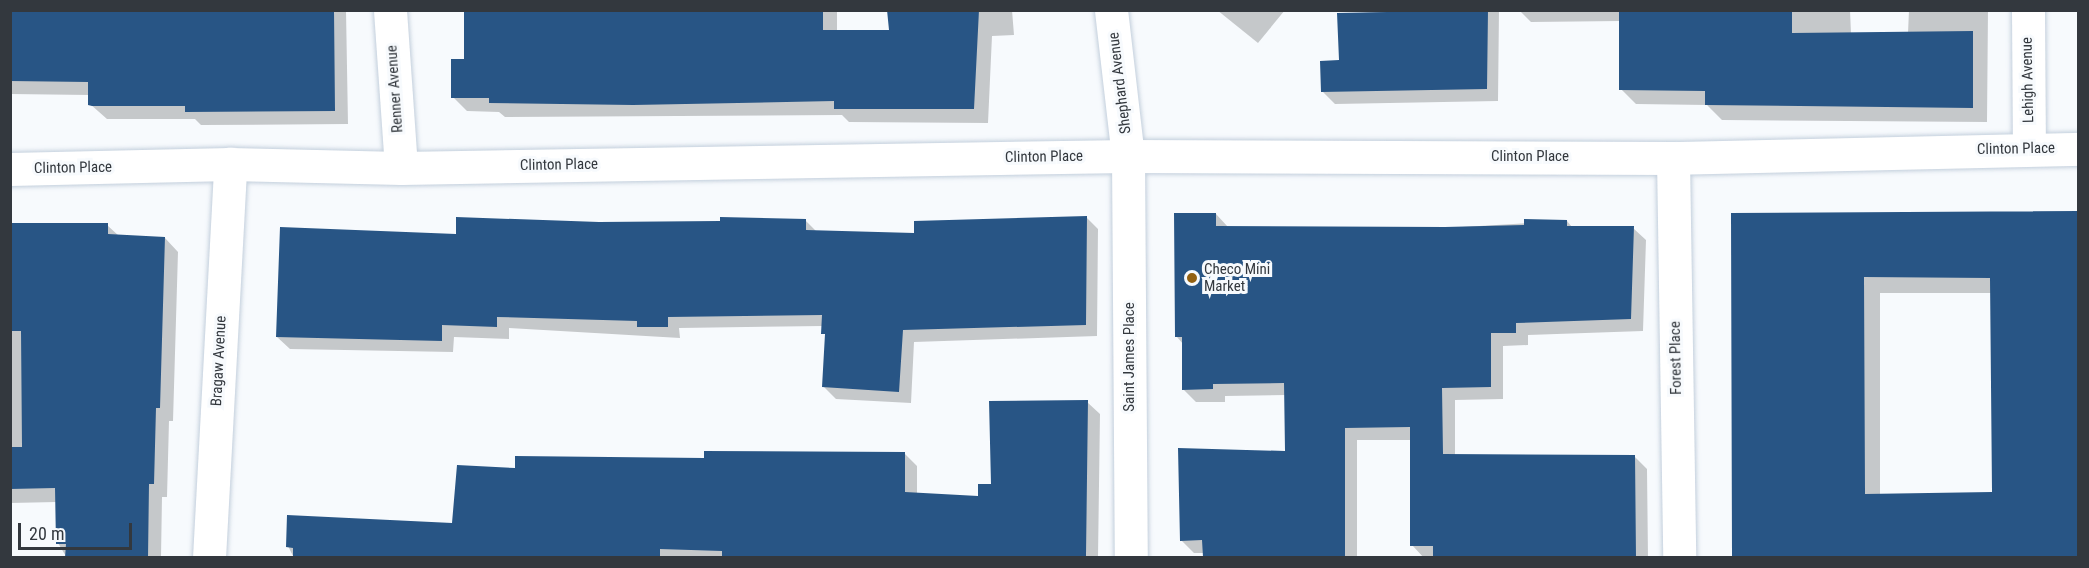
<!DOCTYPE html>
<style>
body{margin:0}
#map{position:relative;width:2089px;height:568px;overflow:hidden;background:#f7fafd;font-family:"Roboto Condensed",sans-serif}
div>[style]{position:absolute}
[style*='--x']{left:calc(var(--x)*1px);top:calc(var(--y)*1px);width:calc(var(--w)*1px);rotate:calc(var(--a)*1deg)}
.shadow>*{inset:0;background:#0003}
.building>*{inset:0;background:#285585}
.roads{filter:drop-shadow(0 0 2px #c3cfdc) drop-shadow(0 0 2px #c3cfdc)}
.street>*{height:33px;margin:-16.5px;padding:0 16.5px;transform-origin:16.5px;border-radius:16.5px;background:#fff}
.secondary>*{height:33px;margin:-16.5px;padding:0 16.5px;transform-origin:16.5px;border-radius:16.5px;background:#fff}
.dots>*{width:16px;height:16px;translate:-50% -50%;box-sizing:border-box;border:3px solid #f7fafd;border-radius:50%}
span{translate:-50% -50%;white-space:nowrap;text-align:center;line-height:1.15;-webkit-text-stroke:6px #f7fafd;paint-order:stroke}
.street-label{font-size:15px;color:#33383e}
.poi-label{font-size:15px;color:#33383e}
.left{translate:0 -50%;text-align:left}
.frame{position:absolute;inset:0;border:12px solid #33383e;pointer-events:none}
.scale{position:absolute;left:18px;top:523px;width:114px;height:27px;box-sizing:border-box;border:3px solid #33383e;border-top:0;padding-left:8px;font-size:18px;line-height:21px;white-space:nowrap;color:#33383e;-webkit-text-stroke:4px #f7fafd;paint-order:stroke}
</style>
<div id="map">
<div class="shadow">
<div style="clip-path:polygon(10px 10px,346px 10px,348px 124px,201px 125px,195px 119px,107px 119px,90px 104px,90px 95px,10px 94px)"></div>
<div style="clip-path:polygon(465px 10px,837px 10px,837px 31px,890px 31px,889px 10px,1012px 10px,1014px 35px,992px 36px,988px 123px,849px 122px,842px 115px,505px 117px,499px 112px,467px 111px,453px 97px,466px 61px)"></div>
<div style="clip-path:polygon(1217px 10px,1285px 10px,1258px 43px)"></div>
<div style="clip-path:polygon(1424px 10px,1499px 10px,1498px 101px,1335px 104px,1323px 92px,1340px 62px,1339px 14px)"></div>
<div style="clip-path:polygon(1519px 10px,1850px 10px,1851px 34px,1908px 33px,1909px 10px,1988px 10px,1987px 122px,1722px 120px,1707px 105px,1636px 104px,1621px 89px,1621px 21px,1531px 22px)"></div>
<div style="clip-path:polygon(1216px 214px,1228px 227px,1445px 228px,1567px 221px,1572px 227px,1633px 228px,1646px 240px,1643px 331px,1528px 335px,1528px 345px,1503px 346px,1503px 399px,1455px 400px,1455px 456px,1634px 456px,1647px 469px,1648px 558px,1424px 558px,1412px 545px,1411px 440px,1357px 440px,1357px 558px,1205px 558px,1204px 553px,1194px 553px,1181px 540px,1286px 453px,1286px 395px,1225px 396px,1225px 402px,1196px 402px,1183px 389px,1183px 344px,1177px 337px)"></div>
<div style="clip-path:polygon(evenodd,2078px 214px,2078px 558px,1734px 558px,1732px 215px,2078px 214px,1880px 293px,1992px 293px,1993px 493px,1880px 495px,1880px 293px)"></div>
<div style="clip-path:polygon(1086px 217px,1098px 229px,1097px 336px,914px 342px,911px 403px,836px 399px,824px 387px,826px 337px,823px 326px,679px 328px,680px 338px,509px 328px,509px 339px,454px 337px,453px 352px,290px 349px,277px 337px,457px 236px,599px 224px,805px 220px,817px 232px,915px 234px)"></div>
<div style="clip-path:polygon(10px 225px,107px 225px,119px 236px,165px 238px,178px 252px,173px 421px,169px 421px,167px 497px,162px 497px,161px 558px,67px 558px,58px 543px,57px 502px,10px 503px)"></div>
<div style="clip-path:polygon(1087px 402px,1100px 414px,1098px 558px,294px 558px,288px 546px,454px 524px,516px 469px,904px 453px,917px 466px,917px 494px,979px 497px)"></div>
</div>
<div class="building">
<div style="clip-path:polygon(10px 10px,334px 10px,335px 111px,185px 112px,185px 106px,92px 106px,88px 105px,88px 82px,10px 81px)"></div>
<div style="clip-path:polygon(464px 10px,823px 10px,823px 30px,889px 30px,887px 10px,979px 10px,974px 109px,834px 109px,834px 101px,633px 105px,489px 103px,489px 98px,451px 98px,451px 59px,464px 59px)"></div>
<div style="clip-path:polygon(1488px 10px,1487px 89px,1321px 92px,1320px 61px,1339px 60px,1337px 13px)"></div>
<div style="clip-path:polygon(1619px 10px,1792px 10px,1792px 33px,1973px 31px,1973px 108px,1705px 105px,1705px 91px,1619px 90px)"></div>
<div style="clip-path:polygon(evenodd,2079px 211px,2079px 558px,1732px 558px,1731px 213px,2079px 211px,1864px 277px,1990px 278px,1992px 492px,1865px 494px,1864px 277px)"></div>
<div style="clip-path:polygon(1174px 213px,1216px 213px,1216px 226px,1445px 227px,1524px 225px,1524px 219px,1567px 220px,1567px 226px,1634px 226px,1631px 319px,1516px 323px,1516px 333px,1491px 333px,1491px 387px,1442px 388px,1443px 454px,1635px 455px,1636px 558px,1433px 558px,1433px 546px,1410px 546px,1410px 427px,1345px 428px,1345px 558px,1203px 557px,1202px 540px,1180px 541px,1178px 448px,1285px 451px,1284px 383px,1213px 384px,1213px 389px,1182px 390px,1182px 337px,1175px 337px)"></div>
<div style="clip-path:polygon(1087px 216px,1086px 325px,903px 330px,899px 392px,822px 387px,825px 334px,821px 334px,822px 315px,668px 317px,668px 327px,637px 327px,637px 321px,497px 317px,497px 327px,442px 325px,442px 341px,276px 337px,280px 227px,456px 234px,456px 217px,599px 222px,720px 221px,720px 217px,806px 219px,806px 230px,914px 233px,914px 221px)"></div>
<div style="clip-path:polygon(10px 223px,108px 223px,108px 234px,165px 237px,160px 408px,156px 408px,154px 484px,149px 484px,148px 558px,65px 558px,66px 544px,56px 544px,55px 488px,10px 489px,10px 447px,22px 447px,21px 331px,10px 331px)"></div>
<div style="clip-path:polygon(1088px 400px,1086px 556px,722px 558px,722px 551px,660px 549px,660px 558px,293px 558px,293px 548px,286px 547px,287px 515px,452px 523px,457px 465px,515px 468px,515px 456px,704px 458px,704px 451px,905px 452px,905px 492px,978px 496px,978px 484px,991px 484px,989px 401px)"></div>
</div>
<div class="roads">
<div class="street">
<div style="--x:390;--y:10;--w:158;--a:86"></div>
<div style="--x:1111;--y:10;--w:147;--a:83.4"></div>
<div style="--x:1128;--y:156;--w:402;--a:89.6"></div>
<div style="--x:2028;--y:10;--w:139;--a:89.6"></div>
<div style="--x:1673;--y:158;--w:400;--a:89.1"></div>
<div style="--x:209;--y:558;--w:395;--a:-86.9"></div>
</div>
<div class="secondary">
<div style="--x:10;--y:169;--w:220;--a:-1.3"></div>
<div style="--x:230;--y:164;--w:171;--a:1.3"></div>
<div style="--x:401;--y:168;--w:727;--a:-0.95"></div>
<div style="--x:1128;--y:156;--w:545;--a:0.21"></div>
<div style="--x:1673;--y:158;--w:405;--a:-1.3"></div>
</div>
</div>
<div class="dots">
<div style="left:1192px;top:278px;background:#936112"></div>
</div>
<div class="street-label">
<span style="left:2028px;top:80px;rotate:-91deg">Lehigh Avenue</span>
<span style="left:1120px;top:83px;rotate:-97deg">Shephard Avenue</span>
<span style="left:395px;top:89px;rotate:-94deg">Renner Avenue</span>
<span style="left:2016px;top:149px;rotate:-1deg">Clinton Place</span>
<span style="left:1044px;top:157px;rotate:-1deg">Clinton Place</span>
<span style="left:1530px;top:157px">Clinton Place</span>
<span style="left:559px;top:165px;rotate:-1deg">Clinton Place</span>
<span style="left:73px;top:168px;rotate:-1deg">Clinton Place</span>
<span style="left:1130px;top:357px;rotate:-90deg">Saint James Place</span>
<span style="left:1676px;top:358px;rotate:-91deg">Forest Place</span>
<span style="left:219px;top:361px;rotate:-87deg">Bragaw Avenue</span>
</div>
<div class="poi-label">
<span class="left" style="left:1204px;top:278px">Checo Mini<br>Market</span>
</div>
<div class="frame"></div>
<div class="scale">20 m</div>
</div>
